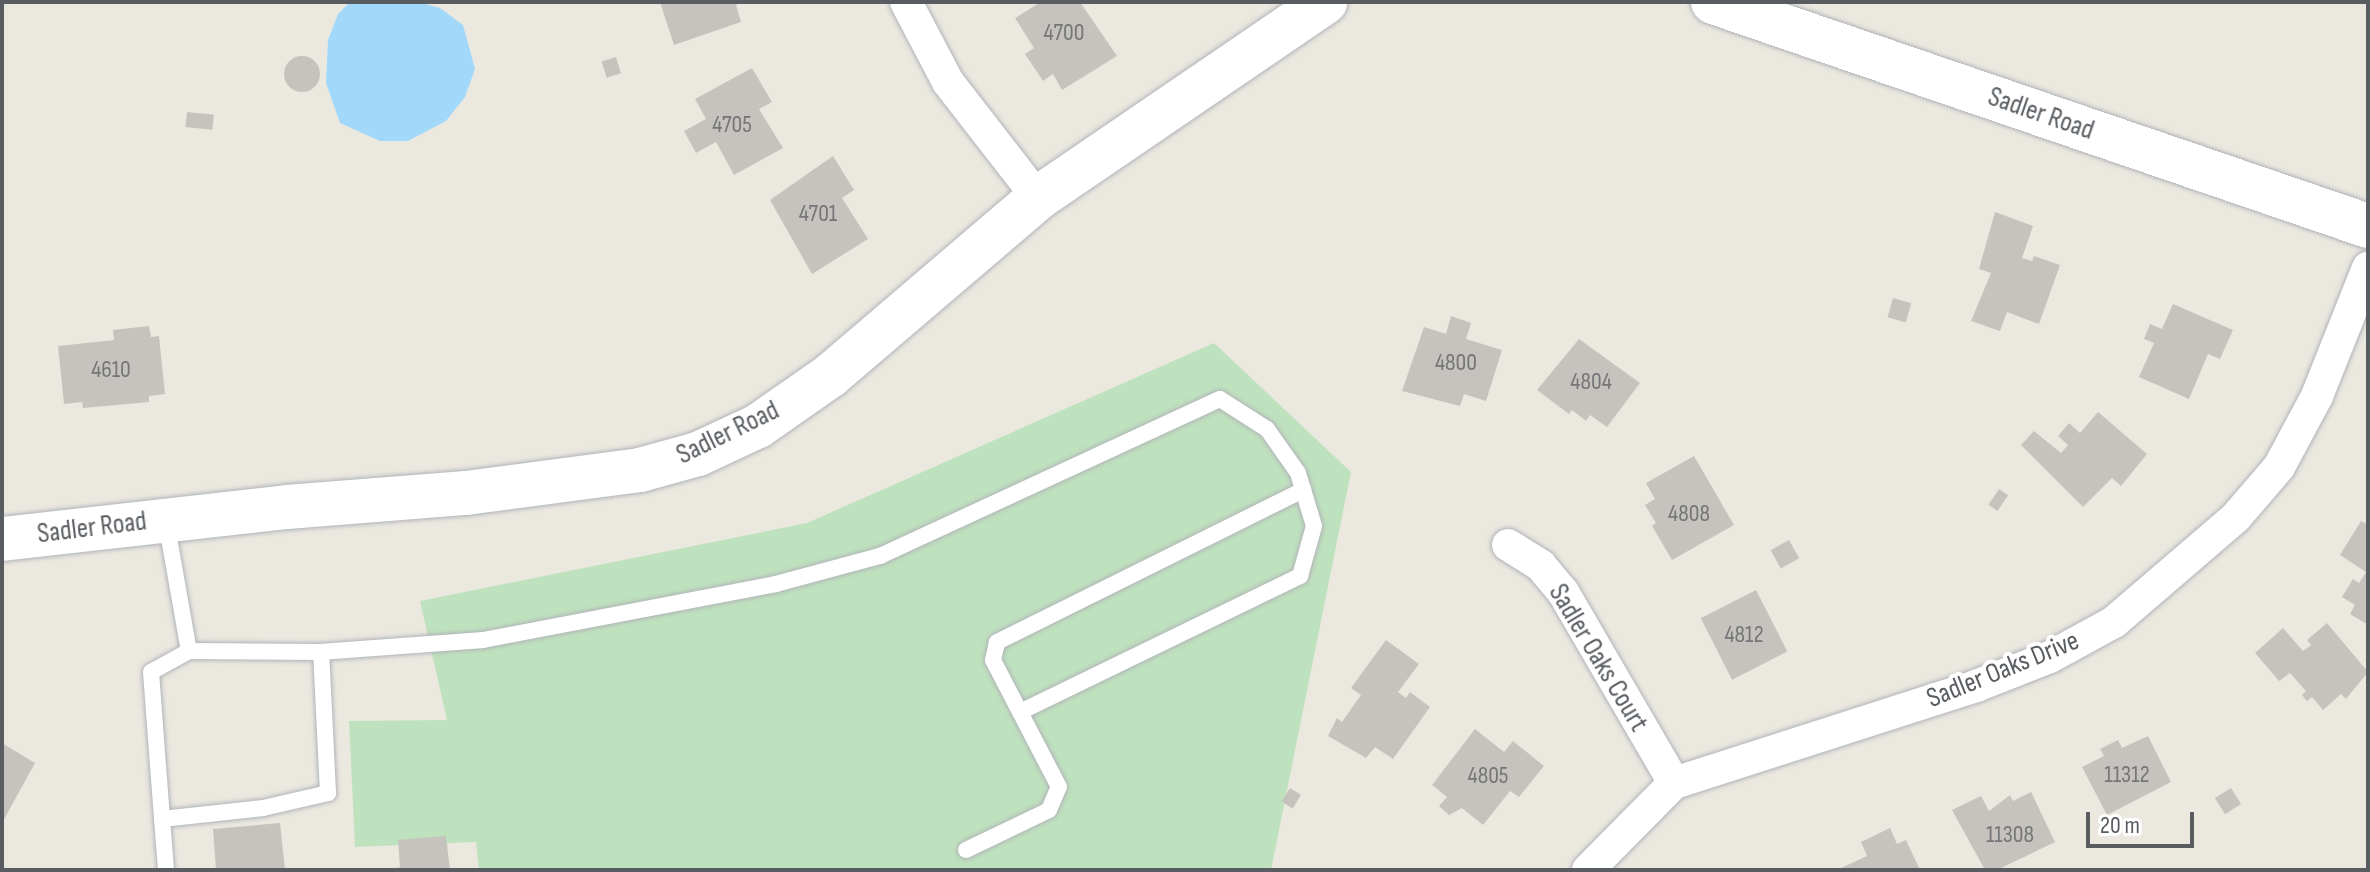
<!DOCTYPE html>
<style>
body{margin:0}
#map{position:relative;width:2370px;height:872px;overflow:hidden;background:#ebe8e0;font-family:"Sofia Sans Condensed",sans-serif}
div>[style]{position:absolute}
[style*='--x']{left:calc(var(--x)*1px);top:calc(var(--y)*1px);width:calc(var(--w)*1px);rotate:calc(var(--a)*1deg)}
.green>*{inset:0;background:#bfe2be}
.water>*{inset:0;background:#a2d8fa}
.building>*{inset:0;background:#c6c3be;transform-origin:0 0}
.round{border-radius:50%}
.roads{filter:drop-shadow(0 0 2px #b1b4b8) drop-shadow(0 0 2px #b1b4b8)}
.lane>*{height:16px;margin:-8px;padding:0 8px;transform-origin:8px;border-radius:8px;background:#fff}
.street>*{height:32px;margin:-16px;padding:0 16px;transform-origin:16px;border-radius:16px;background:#fff}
.secondary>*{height:44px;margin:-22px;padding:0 22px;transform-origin:22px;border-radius:22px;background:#fff}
span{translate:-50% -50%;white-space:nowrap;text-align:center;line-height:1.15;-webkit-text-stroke:8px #fff;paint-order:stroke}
.number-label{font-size:24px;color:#747678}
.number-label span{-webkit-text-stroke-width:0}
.street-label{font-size:28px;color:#595d61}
.frame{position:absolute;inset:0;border:4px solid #595d61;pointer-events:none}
.scale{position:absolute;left:2086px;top:812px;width:108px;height:36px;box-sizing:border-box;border:4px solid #595d61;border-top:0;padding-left:10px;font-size:24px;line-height:28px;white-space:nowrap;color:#595d61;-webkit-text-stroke:6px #fff;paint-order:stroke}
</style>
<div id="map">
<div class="green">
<div style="clip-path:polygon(1214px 343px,1351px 472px,1271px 870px,479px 870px,476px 842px,355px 847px,349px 721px,447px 720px,420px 601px,807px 523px)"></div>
</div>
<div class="water">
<div style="clip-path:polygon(419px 2px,440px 8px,463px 25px,475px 69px,465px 97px,446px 121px,408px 141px,380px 141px,340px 123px,326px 83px,328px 40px,338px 14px,350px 2px)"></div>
</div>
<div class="building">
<div style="clip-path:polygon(660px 2px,743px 2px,736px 5px,741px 22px,674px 45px)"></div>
<div style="clip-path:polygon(1041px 2px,1080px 2px,1117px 56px,1062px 90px,1053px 74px,1043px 81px,1025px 54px,1034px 48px,1015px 18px)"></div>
<div class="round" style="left:284px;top:56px;width:36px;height:36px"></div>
<div style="left:616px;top:57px;width:17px;height:15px;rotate:73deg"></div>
<div style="clip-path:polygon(752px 68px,772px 102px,759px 109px,783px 148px,734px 175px,716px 142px,696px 153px,684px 131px,706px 119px,695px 99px)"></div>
<div style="left:187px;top:112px;width:27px;height:15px;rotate:6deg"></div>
<div style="clip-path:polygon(833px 156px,854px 190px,842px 198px,868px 239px,812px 274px,770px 200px)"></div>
<div style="clip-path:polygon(1995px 212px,2033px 226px,2022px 258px,2032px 261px,2034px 256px,2060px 265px,2039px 324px,2007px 312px,2000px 331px,1971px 321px,1991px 273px,1979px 269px)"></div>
<div style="left:1893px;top:298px;width:19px;height:20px;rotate:16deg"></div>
<div style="clip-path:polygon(2173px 304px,2233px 330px,2220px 359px,2208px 354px,2189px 399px,2139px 377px,2154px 343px,2144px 339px,2150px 324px,2162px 329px)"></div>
<div style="clip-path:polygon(1451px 316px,1471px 323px,1466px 339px,1502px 350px,1486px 401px,1464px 394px,1460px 406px,1402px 391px,1424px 327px,1446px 334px)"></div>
<div style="clip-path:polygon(149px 326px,151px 337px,159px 336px,165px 394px,149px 396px,149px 402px,83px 408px,82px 402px,64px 404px,58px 346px,114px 340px,113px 330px)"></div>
<div style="clip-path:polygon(1579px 339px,1640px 383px,1607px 427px,1590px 415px,1586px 421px,1572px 410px,1569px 414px,1537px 390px)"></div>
<div style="clip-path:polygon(2098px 412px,2147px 454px,2121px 486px,2112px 478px,2083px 507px,2021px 445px,2034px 431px,2061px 453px,2068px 445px,2058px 436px,2069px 423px,2080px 433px)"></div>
<div style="clip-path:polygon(1694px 456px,1734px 525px,1672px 560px,1652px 526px,1656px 523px,1645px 505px,1655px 499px,1646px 483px)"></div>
<div style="left:1999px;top:489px;width:11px;height:19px;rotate:34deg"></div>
<div style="clip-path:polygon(2361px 521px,2368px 525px,2368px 625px,2350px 614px,2355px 605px,2342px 597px,2353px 579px,2359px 583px,2366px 572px,2340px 555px)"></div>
<div style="left:1789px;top:540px;width:21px;height:21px;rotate:61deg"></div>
<div style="left:1756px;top:590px;width:69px;height:62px;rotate:63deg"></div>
<div style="clip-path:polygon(2327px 623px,2368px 672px,2346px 699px,2341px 694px,2323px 710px,2312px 697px,2307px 701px,2302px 695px,2306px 691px,2290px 673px,2279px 681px,2255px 653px,2283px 628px,2303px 651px,2311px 645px,2307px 640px)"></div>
<div style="clip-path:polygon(1386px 640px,1419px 664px,1398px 692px,1406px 698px,1410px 692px,1430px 707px,1393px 759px,1375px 747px,1366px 758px,1328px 736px,1337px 718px,1342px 722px,1361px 695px,1351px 688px)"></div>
<div style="clip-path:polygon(1475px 729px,1504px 752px,1513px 741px,1544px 766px,1519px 797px,1510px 791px,1483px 825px,1462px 808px,1449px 815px,1439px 806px,1447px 797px,1432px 785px)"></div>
<div style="clip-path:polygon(2148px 736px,2171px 782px,2107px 815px,2082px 767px,2104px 756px,2100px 749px,2118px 740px,2122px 748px)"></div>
<div style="clip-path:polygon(2px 743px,35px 763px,2px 823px)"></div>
<div style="left:1290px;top:788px;width:13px;height:16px;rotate:32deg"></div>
<div style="left:2231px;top:788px;width:19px;height:19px;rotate:58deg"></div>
<div style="clip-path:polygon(2031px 792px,2055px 842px,1997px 870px,1985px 870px,1952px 810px,1981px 796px,1989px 811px,2010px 795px,2013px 801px)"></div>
<div style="clip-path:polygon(280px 823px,285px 870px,216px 870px,213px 829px)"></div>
<div style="clip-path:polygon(1890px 828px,1897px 844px,1906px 840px,1920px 870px,1837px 870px,1867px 856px,1861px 842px)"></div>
<div style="clip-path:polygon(446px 836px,450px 870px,391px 870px,400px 867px,398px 840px)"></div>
</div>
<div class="roads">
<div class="lane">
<div style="--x:166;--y:521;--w:132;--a:80"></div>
<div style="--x:321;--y:652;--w:162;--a:-4.2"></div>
<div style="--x:483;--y:640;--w:298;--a:-10.8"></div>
<div style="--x:776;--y:584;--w:108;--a:-15.1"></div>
<div style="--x:880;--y:556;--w:374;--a:-24.8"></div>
<div style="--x:1220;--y:399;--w:56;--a:32.6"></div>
<div style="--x:1267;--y:429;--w:54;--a:54.8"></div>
<div style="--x:1298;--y:473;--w:55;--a:73.2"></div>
<div style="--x:1314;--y:526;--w:52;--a:105.6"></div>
<div style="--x:1300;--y:576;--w:311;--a:154.1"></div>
<div style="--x:162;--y:819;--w:102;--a:-6.2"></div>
<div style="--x:263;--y:808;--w:67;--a:-13"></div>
<div style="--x:328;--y:793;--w:141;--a:-92.8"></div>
<div style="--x:321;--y:652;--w:132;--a:-179.6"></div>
<div style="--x:189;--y:651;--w:43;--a:151.1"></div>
<div style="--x:151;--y:672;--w:147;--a:85.7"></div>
<div style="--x:162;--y:819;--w:51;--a:85.5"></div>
<div style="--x:966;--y:850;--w:92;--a:-25.7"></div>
<div style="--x:1049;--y:810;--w:25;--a:-67"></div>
<div style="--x:1059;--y:787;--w:143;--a:-117.5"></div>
<div style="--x:993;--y:660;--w:18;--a:-77"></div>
<div style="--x:997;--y:642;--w:342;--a:-26.4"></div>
</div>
<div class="street">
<div style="--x:906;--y:2;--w:90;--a:62.3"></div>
<div style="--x:948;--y:82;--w:147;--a:52.2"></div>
<div style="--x:1508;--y:545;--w:39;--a:32"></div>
<div style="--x:1541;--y:566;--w:34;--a:50"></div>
<div style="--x:1563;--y:592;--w:221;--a:59.8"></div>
<div style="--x:1588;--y:870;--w:122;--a:-45.3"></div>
<div style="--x:1674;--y:783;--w:317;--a:-17.8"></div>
<div style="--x:1976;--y:686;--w:79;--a:-21.4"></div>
<div style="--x:2050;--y:657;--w:73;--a:-28.7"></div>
<div style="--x:2114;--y:622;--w:161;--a:-40.7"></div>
<div style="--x:2236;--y:517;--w:66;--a:-49.3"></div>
<div style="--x:2279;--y:467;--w:81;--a:-61.8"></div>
<div style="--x:2317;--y:396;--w:138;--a:-68.3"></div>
</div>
<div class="secondary">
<div style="--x:1713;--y:2;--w:692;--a:18.88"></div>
<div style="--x:2;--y:539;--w:287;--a:-6.4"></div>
<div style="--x:287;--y:507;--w:180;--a:-4.5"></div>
<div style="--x:466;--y:493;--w:176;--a:-7.5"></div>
<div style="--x:640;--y:470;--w:60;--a:-15.4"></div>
<div style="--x:698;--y:454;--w:66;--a:-25"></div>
<div style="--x:758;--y:426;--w:89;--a:-34.9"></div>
<div style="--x:831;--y:375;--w:272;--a:-40.5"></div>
<div style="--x:1038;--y:198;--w:348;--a:-34.3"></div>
</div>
</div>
<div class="number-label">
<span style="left:1064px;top:33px">4700</span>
<span style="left:732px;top:125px">4705</span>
<span style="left:818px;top:214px">4701</span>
<span style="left:1456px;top:363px">4800</span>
<span style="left:111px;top:370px">4610</span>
<span style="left:1591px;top:382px">4804</span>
<span style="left:1689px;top:514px">4808</span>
<span style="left:1744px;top:635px">4812</span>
<span style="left:2127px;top:775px">11312</span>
<span style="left:1488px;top:776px">4805</span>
<span style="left:2010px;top:835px">11308</span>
</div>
<div class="street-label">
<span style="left:2041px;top:114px;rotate:19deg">Sadler Road</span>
<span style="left:728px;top:433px;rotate:-26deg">Sadler Road</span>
<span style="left:92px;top:528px;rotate:-7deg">Sadler Road</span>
<span style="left:1598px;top:658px;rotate:59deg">Sadler Oaks Court</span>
<span style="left:2003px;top:670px;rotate:-22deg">Sadler Oaks Drive</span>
</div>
<div class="frame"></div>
<div class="scale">20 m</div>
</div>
